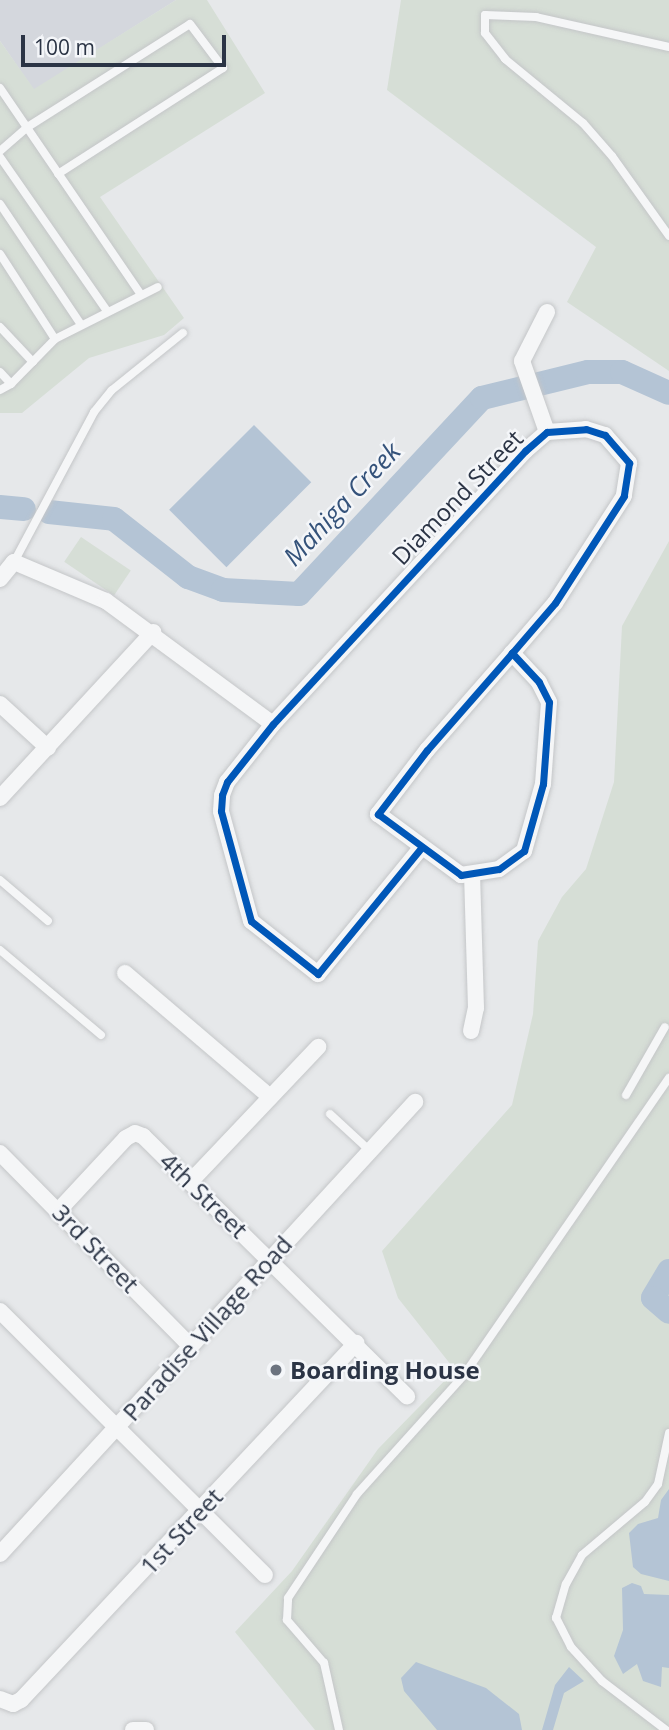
<!DOCTYPE html>
<style>
body{margin:0}
#map{position:relative;width:669px;height:1730px;overflow:hidden;background:#e6e8ea;font-family:"Open Sans",sans-serif}
div>[style]{position:absolute}
[style*='--x']{left:calc(var(--x)*1px);top:calc(var(--y)*1px);width:calc(var(--w)*1px);rotate:calc(var(--a)*1deg)}
.built>*{inset:0;background:#d4d7dd}
.green>*{inset:0;background:#d6ded6;transform-origin:0 0}
.water>*{inset:0;background:#b4c4d5;transform-origin:0 0}
.river>*{height:24px;margin:-12px;padding:0 12px;transform-origin:12px;border-radius:12px;background:#b4c4d5}
.roads{filter:drop-shadow(0 0 2px #c4c6c8) drop-shadow(0 0 2px #c4c6c8)}
.lane>*{height:8px;margin:-4px;padding:0 4px;transform-origin:4px;border-radius:4px;background:#f5f6f7}
.street>*{height:16px;margin:-8px;padding:0 8px;transform-origin:8px;border-radius:8px;background:#f5f6f7}
.cycleway>*{height:7px;margin:-3.5px;padding:0 3.5px;transform-origin:3.5px;border-radius:3.5px;background:#0057b8}
.dots>*{width:19px;height:19px;translate:-50% -50%;box-sizing:border-box;border:4px solid #f4f6f9;border-radius:50%}
span{translate:-50% -50%;white-space:nowrap;text-align:center;line-height:1.15;-webkit-text-stroke:5px #f4f6f9;paint-order:stroke}
.street-label{font-size:24px;color:#2b3445}
.poi-label{font-size:24px;color:#2b3445;font-weight:700}
.left{translate:0 -50%;text-align:left}
.water-label{font-size:26px;color:#34527a;font-style:italic}
.scale{position:absolute;left:21px;top:35px;width:205px;height:32px;box-sizing:border-box;border:4px solid #2b3445;border-top:0;padding-left:9px;font-size:21px;line-height:24px;white-space:nowrap;color:#2b3445;-webkit-text-stroke:5px #f4f6f9;paint-order:stroke}
</style>
<div id="map">
<div class="built">
<div style="clip-path:polygon(0 0,176px 0,34px 90px,0 41px)"></div>
</div>
<div class="green">
<div style="clip-path:polygon(176px 0,207px 0,265px 93px,100px 197px,184px 318px,164px 335px,89px 358px,22px 413px,0 413px,0 41px,34px 89px)"></div>
<div style="clip-path:polygon(401px 0,669px 0,669px 371px,567px 302px,596px 247px,387px 90px)"></div>
<div style="left:81px;top:537px;width:60px;height:30px;rotate:34deg"></div>
<div style="clip-path:polygon(669px 541px,669px 1730px,315px 1730px,235px 1632px,292px 1571px,378px 1449px,455px 1370px,398px 1298px,382px 1251px,512px 1105px,533px 1014px,538px 941px,562px 897px,586px 869px,614px 782px,622px 626px)"></div>
</div>
<div class="water">
<div style="left:254px;top:425px;width:81px;height:120px;rotate:45deg"></div>
<div style="clip-path:polygon(669px 1489px,669px 1581px,641px 1574px,633px 1567px,629px 1533px,638px 1524px,658px 1518px,661px 1500px)"></div>
<div style="clip-path:polygon(632px 1583px,641px 1586px,644px 1594px,669px 1595px,669px 1668px,662px 1667px,661px 1687px,643px 1681px,637px 1664px,623px 1674px,614px 1656px,623px 1630px,622px 1588px)"></div>
<div style="clip-path:polygon(416px 1662px,486px 1688px,519px 1714px,522px 1730px,437px 1730px,404px 1691px,401px 1678px)"></div>
<div style="clip-path:polygon(569px 1667px,584px 1681px,564px 1693px,553px 1730px,542px 1730px,555px 1685px)"></div>
</div>
<div class="river">
<div style="--x:0;--y:507;--w:24;--a:5"></div>
<div style="--x:49;--y:512;--w:65;--a:6.1"></div>
<div style="--x:114;--y:519;--w:94;--a:38.1"></div>
<div style="--x:188;--y:577;--w:37;--a:20"></div>
<div style="--x:223;--y:590;--w:76;--a:3"></div>
<div style="--x:299;--y:594;--w:268;--a:-47"></div>
<div style="--x:482;--y:398;--w:109;--a:-13.8"></div>
<div style="--x:588;--y:372;--w:34;--a:0"></div>
<div style="--x:622;--y:372;--w:51;--a:24.1"></div>
<div style="--x:669;--y:1271;--w:31;--a:121"></div>
<div style="--x:653;--y:1298;--w:21;--a:41"></div>
</div>
<div class="roads">
<div class="lane">
<div style="--x:669;--y:47;--w:136;--a:-167.3"></div>
<div style="--x:536;--y:17;--w:51;--a:-177.8"></div>
<div style="--x:485;--y:15;--w:18;--a:90"></div>
<div style="--x:485;--y:33;--w:33;--a:52"></div>
<div style="--x:505;--y:59;--w:101;--a:39.4"></div>
<div style="--x:583;--y:123;--w:44;--a:48.7"></div>
<div style="--x:612;--y:156;--w:98;--a:54.5"></div>
<div style="--x:0;--y:88;--w:250;--a:55.7"></div>
<div style="--x:0;--y:151;--w:35;--a:-41"></div>
<div style="--x:26;--y:128;--w:194;--a:-32.4"></div>
<div style="--x:190;--y:24;--w:55;--a:53.1"></div>
<div style="--x:223;--y:68;--w:196;--a:147.3"></div>
<div style="--x:0;--y:157;--w:188;--a:55.2"></div>
<div style="--x:0;--y:204;--w:143;--a:56.1"></div>
<div style="--x:0;--y:254;--w:101;--a:57.1"></div>
<div style="--x:0;--y:327;--w:48;--a:46.7"></div>
<div style="--x:0;--y:372;--w:16;--a:47"></div>
<div style="--x:0;--y:390;--w:13;--a:-29"></div>
<div style="--x:11;--y:384;--w:63;--a:-45.6"></div>
<div style="--x:55;--y:339;--w:115;--a:-26.8"></div>
<div style="--x:14;--y:562;--w:170;--a:-61.9"></div>
<div style="--x:94;--y:412;--w:28;--a:-51"></div>
<div style="--x:112;--y:390;--w:91;--a:-38.8"></div>
<div style="--x:0;--y:880;--w:63;--a:40.5"></div>
<div style="--x:0;--y:950;--w:132;--a:40.1"></div>
<div style="--x:626;--y:1095;--w:78;--a:-60.2"></div>
<div style="--x:330;--y:1114;--w:53;--a:42.7"></div>
<div style="--x:339;--y:1730;--w:69;--a:-102.6"></div>
<div style="--x:324;--y:1663;--w:57;--a:-130.7"></div>
<div style="--x:287;--y:1620;--w:22;--a:-87"></div>
<div style="--x:288;--y:1598;--w:125;--a:-56.4"></div>
<div style="--x:357;--y:1494;--w:160;--a:-48"></div>
<div style="--x:464;--y:1375;--w:361;--a:-55.4"></div>
<div style="--x:666;--y:1730;--w:81;--a:-142.6"></div>
<div style="--x:602;--y:1681;--w:46;--a:-132.4"></div>
<div style="--x:571;--y:1647;--w:33;--a:-117"></div>
<div style="--x:556;--y:1618;--w:35;--a:-74"></div>
<div style="--x:566;--y:1584;--w:33;--a:-61"></div>
<div style="--x:582;--y:1555;--w:82;--a:-40.1"></div>
<div style="--x:645;--y:1502;--w:22;--a:-54"></div>
<div style="--x:658;--y:1484;--w:52;--a:-77.8"></div>
</div>
<div class="street">
<div style="--x:547;--y:312;--w:55;--a:117"></div>
<div style="--x:522;--y:361;--w:75;--a:70.6"></div>
<div style="--x:0;--y:579;--w:22;--a:-51"></div>
<div style="--x:14;--y:562;--w:100;--a:23"></div>
<div style="--x:106;--y:601;--w:207;--a:36.4"></div>
<div style="--x:0;--y:704;--w:65;--a:42.5"></div>
<div style="--x:0;--y:798;--w:226;--a:-47.3"></div>
<div style="--x:421;--y:848;--w:163;--a:129.3"></div>
<div style="--x:318;--y:974;--w:85;--a:-141.7"></div>
<div style="--x:251;--y:921;--w:114;--a:-105.3"></div>
<div style="--x:221;--y:811;--w:16;--a:-86"></div>
<div style="--x:222;--y:795;--w:14;--a:-69"></div>
<div style="--x:227;--y:782;--w:74;--a:-51.6"></div>
<div style="--x:273;--y:724;--w:372;--a:-47.3"></div>
<div style="--x:525;--y:451;--w:29;--a:-41"></div>
<div style="--x:547;--y:432;--w:39;--a:-4"></div>
<div style="--x:586;--y:429;--w:20;--a:18"></div>
<div style="--x:605;--y:435;--w:37;--a:49"></div>
<div style="--x:629;--y:463;--w:33;--a:99"></div>
<div style="--x:624;--y:496;--w:127;--a:122.8"></div>
<div style="--x:555;--y:603;--w:66;--a:130.7"></div>
<div style="--x:512;--y:653;--w:129;--a:131.2"></div>
<div style="--x:427;--y:750;--w:81;--a:127.4"></div>
<div style="--x:378;--y:814;--w:103;--a:36.3"></div>
<div style="--x:461;--y:875;--w:38;--a:-9"></div>
<div style="--x:499;--y:869;--w:31;--a:-36"></div>
<div style="--x:524;--y:851;--w:70;--a:-74.2"></div>
<div style="--x:543;--y:784;--w:82;--a:-85.8"></div>
<div style="--x:549;--y:702;--w:22;--a:-117"></div>
<div style="--x:539;--y:682;--w:40;--a:-133"></div>
<div style="--x:125;--y:973;--w:191;--a:40.5"></div>
<div style="--x:471;--y:1031;--w:24;--a:-78"></div>
<div style="--x:476;--y:1008;--w:132;--a:-91.7"></div>
<div style="--x:0;--y:1153;--w:271;--a:45.4"></div>
<div style="--x:191;--y:1181;--w:185;--a:-46.5"></div>
<div style="--x:59;--y:1210;--w:98;--a:-47.1"></div>
<div style="--x:126;--y:1138;--w:10;--a:-29"></div>
<div style="--x:135;--y:1133;--w:9;--a:21"></div>
<div style="--x:143;--y:1136;--w:371;--a:44.6"></div>
<div style="--x:0;--y:1311;--w:374;--a:44.9"></div>
<div style="--x:0;--y:1554;--w:614;--a:-47.44"></div>
<div style="--x:0;--y:1699;--w:14;--a:21"></div>
<div style="--x:13;--y:1704;--w:9;--a:-27"></div>
<div style="--x:21;--y:1700;--w:490;--a:-46.8"></div>
<div style="--x:133;--y:1730;--w:13;--a:0"></div>
</div>
</div>
<div class="cycleway">
<div style="--x:421;--y:848;--w:163;--a:129.3"></div>
<div style="--x:318;--y:974;--w:85;--a:-141.7"></div>
<div style="--x:251;--y:921;--w:114;--a:-105.3"></div>
<div style="--x:221;--y:811;--w:16;--a:-86"></div>
<div style="--x:222;--y:795;--w:14;--a:-69"></div>
<div style="--x:227;--y:782;--w:74;--a:-51.6"></div>
<div style="--x:273;--y:724;--w:372;--a:-47.3"></div>
<div style="--x:525;--y:451;--w:29;--a:-41"></div>
<div style="--x:547;--y:432;--w:39;--a:-4"></div>
<div style="--x:586;--y:429;--w:20;--a:18"></div>
<div style="--x:605;--y:435;--w:37;--a:49"></div>
<div style="--x:629;--y:463;--w:33;--a:99"></div>
<div style="--x:624;--y:496;--w:127;--a:122.8"></div>
<div style="--x:555;--y:603;--w:66;--a:130.7"></div>
<div style="--x:512;--y:653;--w:129;--a:131.2"></div>
<div style="--x:427;--y:750;--w:81;--a:127.4"></div>
<div style="--x:378;--y:814;--w:103;--a:36.3"></div>
<div style="--x:461;--y:875;--w:38;--a:-9"></div>
<div style="--x:499;--y:869;--w:31;--a:-36"></div>
<div style="--x:524;--y:851;--w:70;--a:-74.2"></div>
<div style="--x:543;--y:784;--w:82;--a:-85.8"></div>
<div style="--x:549;--y:702;--w:22;--a:-117"></div>
<div style="--x:539;--y:682;--w:40;--a:-133"></div>
</div>
<div class="dots">
<div style="left:276px;top:1370px;background:#6c737f"></div>
</div>
<div class="street-label">
<span style="left:457px;top:497px;rotate:-46deg">Diamond Street</span>
<span style="left:204px;top:1195px;rotate:44deg">4th Street</span>
<span style="left:96px;top:1248px;rotate:46deg">3rd Street</span>
<span style="left:207px;top:1328px;rotate:-48deg">Paradise Village Road</span>
<span style="left:181px;top:1531px;rotate:-47deg">1st Street</span>
</div>
<div class="poi-label">
<span class="left" style="left:290px;top:1370px">Boarding House</span>
</div>
<div class="water-label">
<span style="left:342px;top:504px;rotate:-47deg">Mahiga Creek</span>
</div>
<div class="scale">100 m</div>
</div>
